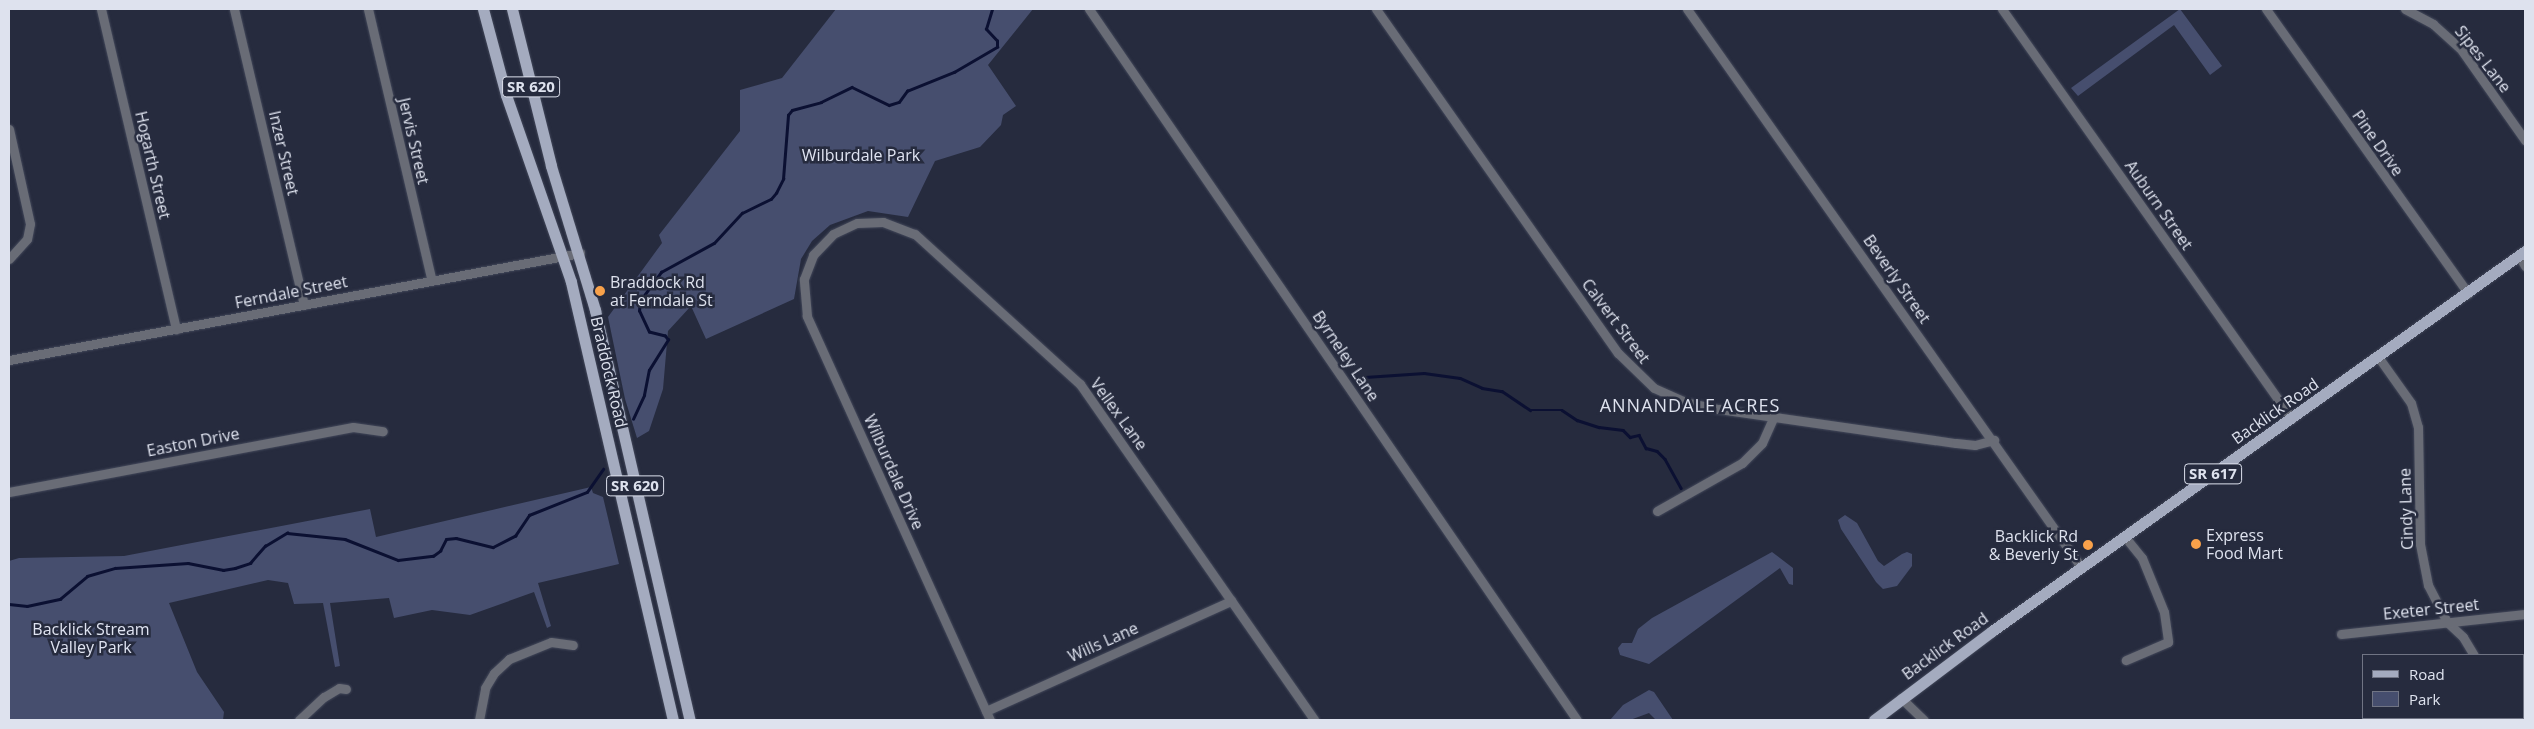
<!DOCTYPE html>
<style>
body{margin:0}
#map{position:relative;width:2534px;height:729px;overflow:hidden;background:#262b3e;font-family:"Open Sans",sans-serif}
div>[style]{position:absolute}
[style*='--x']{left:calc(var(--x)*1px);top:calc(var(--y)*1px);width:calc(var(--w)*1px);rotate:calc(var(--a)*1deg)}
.green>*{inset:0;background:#464e6e}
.stream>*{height:2.5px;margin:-1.25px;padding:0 1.25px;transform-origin:1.25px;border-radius:1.25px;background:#0b1032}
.roads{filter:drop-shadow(0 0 1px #43485a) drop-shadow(0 0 1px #43485a)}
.minor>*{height:9px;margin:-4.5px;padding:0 4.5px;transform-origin:4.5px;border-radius:4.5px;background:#696c76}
.major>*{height:11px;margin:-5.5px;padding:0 5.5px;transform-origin:5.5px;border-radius:5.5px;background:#a4abbf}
.dots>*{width:14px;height:14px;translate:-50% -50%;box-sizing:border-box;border:2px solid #262b3e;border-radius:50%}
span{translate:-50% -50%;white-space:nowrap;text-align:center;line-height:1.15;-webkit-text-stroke:5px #262b3e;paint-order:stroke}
.shield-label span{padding:1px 4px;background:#262b3e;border:1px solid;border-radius:4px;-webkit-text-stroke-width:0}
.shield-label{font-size:15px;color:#dee2ee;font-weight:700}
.street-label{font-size:16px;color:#dee2ee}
.park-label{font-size:16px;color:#e0e4f2}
.poi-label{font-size:16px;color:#dee2ee}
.left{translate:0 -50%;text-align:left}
.right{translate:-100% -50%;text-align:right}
.neighbourhood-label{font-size:18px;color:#dee2ee;letter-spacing:1px}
.frame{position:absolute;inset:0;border:10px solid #dee2ee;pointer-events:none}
.legend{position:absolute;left:2362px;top:654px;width:162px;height:65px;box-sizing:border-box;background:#262b3e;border:1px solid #707484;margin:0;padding:6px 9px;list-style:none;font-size:15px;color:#dee2ee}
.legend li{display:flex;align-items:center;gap:10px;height:25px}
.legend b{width:25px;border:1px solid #707484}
</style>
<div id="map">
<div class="green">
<div style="clip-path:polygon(836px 9px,1033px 9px,988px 65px,1016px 106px,1003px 115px,1001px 125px,980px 147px,935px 161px,908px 217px,868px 211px,830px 225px,812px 241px,801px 259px,794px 299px,706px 339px,691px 306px,668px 331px,663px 389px,649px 431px,637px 438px,625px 399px,608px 317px,662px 243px,659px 235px,740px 131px,740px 90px,782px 78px)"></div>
<div style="clip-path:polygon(2180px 9px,2222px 66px,2210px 75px,2174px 25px,2078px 96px,2071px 88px)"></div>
<div style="clip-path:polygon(591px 487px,593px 493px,603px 497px,619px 564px,538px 583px,551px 626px,547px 628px,534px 592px,470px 615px,432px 610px,394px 618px,389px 598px,330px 603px,340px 666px,335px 667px,323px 603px,294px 604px,288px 583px,268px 580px,169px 603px,197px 672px,224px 712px,223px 720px,9px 720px,9px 561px,19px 558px,124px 556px,370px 509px,376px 537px)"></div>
<div style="clip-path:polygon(1845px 515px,1857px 523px,1878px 561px,1884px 566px,1902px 554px,1907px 552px,1912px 554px,1912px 566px,1897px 586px,1883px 589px,1876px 582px,1841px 529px,1838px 520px)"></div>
<div style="clip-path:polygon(1772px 552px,1793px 568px,1793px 585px,1789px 584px,1780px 568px,1649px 664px,1620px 655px,1618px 648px,1622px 643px,1632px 643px,1638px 629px,1652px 618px)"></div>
<div style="clip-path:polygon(1649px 690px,1654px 692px,1673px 720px,1656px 720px,1649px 713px,1630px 720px,1610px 720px,1623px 705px)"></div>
</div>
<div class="stream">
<div style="--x:1365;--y:377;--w:59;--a:-3.9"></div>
<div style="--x:1424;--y:373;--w:36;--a:8"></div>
<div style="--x:1460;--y:378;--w:24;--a:24"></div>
<div style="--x:1482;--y:388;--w:20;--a:9"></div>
<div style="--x:1502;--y:391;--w:34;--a:34"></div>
<div style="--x:1530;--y:410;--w:32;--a:0"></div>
<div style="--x:1562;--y:410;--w:18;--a:34"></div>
<div style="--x:1577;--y:420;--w:23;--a:18"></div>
<div style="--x:1599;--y:427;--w:24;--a:7"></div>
<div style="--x:1623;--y:430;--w:10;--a:45"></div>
<div style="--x:1630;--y:437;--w:9;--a:-13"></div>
<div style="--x:1639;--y:435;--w:15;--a:62"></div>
<div style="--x:1646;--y:448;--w:11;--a:15"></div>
<div style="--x:1657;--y:451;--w:11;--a:45"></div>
<div style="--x:1665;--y:459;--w:33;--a:61"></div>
<div style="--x:633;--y:419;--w:26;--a:-65"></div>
<div style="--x:644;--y:395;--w:25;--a:-79"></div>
<div style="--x:649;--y:370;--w:36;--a:-58"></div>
<div style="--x:668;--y:340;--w:5;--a:-127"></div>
<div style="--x:665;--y:336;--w:16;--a:-166"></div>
<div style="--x:649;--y:332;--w:23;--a:-115"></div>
<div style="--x:639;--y:311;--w:10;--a:-84"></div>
<div style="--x:640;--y:301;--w:36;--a:-54"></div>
<div style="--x:661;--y:272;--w:60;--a:-28.7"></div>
<div style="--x:714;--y:243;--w:41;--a:-47"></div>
<div style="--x:742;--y:213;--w:32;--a:-26"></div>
<div style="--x:771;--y:199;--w:8;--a:-50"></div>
<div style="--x:776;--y:193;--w:16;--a:-63"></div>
<div style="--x:783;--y:179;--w:64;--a:-85.5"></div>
<div style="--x:788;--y:115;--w:6;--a:-51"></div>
<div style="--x:792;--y:110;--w:30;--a:-15"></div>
<div style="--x:821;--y:102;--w:34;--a:-26"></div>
<div style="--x:852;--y:87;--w:41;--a:25.9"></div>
<div style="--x:889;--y:105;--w:10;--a:-17"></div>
<div style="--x:899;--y:102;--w:14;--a:-54"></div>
<div style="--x:907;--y:91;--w:51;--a:-22"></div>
<div style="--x:954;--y:72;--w:50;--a:-30.2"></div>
<div style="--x:997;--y:47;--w:6;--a:-90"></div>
<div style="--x:997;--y:41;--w:16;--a:-133"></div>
<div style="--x:986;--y:29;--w:21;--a:-73"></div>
<div style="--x:9;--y:604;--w:18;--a:6"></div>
<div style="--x:27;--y:606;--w:34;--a:-12"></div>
<div style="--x:60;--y:599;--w:35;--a:-40"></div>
<div style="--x:87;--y:576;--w:29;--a:-16"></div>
<div style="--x:115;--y:568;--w:73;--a:-3.9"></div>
<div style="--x:188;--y:563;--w:36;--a:11"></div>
<div style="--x:223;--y:570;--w:12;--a:-9"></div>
<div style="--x:235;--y:568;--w:16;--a:-18"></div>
<div style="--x:250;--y:563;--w:23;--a:-49"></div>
<div style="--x:265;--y:546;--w:26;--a:-31"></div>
<div style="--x:287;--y:533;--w:58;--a:5.9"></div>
<div style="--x:345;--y:539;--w:57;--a:21.6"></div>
<div style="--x:398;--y:560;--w:35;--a:-7"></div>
<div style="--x:433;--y:556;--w:9;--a:-36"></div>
<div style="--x:440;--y:551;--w:13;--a:-63"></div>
<div style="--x:446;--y:539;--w:10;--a:-6"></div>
<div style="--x:456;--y:538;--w:38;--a:14"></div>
<div style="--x:493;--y:547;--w:25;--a:-27"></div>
<div style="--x:515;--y:536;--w:25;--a:-56"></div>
<div style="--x:529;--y:515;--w:62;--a:-21.6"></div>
<div style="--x:587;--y:492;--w:28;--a:-55"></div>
</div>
<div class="roads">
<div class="minor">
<div style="--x:101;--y:9;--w:329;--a:76.8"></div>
<div style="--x:234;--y:9;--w:304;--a:76.7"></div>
<div style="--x:368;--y:9;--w:279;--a:76.8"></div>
<div style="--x:1089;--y:9;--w:862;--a:55.54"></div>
<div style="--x:1376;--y:9;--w:421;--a:54.9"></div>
<div style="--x:1618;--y:353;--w:50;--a:44.2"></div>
<div style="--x:1654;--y:388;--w:34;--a:24"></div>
<div style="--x:1685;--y:402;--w:35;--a:12"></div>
<div style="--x:1719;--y:409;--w:239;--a:8.2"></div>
<div style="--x:1956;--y:443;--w:19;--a:6"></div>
<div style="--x:1975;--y:445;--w:20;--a:-15"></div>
<div style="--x:1687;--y:9;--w:683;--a:54.77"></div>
<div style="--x:2002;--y:9;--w:502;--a:54.73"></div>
<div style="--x:2266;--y:9;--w:349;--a:54.6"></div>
<div style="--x:2405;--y:9;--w:32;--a:28"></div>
<div style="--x:2433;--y:24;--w:36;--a:42"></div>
<div style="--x:2460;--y:48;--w:113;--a:54.8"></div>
<div style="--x:9;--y:129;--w:97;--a:77.5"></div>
<div style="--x:30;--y:224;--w:15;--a:101"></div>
<div style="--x:27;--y:239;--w:27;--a:132"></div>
<div style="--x:2519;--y:256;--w:12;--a:59"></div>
<div style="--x:2379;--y:358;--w:55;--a:54.6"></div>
<div style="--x:2411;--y:403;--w:25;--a:74"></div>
<div style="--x:2418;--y:427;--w:117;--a:89"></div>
<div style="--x:2420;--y:544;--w:42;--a:79"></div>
<div style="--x:2428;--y:585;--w:42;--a:62.8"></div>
<div style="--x:2447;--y:622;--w:22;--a:43"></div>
<div style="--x:2463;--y:637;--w:21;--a:59"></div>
<div style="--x:9;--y:360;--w:581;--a:-10.61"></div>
<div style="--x:9;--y:492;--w:350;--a:-10.7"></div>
<div style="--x:353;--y:427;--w:30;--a:8"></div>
<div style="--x:1657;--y:511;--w:98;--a:-29.5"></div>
<div style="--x:1742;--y:463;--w:28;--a:-45"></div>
<div style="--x:1762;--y:443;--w:30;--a:-66"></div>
<div style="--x:2125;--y:537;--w:27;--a:51"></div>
<div style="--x:2142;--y:558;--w:58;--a:67.8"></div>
<div style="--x:2164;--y:612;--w:30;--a:82"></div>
<div style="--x:2168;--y:642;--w:46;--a:156.8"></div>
<div style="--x:2341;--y:634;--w:185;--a:-6.2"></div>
<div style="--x:1901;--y:698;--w:32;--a:44"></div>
<div style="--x:986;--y:711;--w:269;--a:-24.2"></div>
<div style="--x:299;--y:720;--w:34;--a:-43"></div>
<div style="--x:324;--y:697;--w:17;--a:-31"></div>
<div style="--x:339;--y:688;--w:7;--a:8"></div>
<div style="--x:479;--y:720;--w:33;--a:-79"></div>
<div style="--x:485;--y:688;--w:17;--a:-59"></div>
<div style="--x:494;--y:673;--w:21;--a:-43"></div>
<div style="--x:509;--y:659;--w:45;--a:-22"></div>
<div style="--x:551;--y:642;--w:22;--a:8"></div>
<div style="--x:990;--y:720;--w:444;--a:-114.4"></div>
<div style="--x:807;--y:316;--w:37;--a:-95"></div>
<div style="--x:804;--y:279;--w:26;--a:-69"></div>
<div style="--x:813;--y:255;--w:29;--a:-46"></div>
<div style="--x:833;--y:234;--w:26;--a:-25"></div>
<div style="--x:857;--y:223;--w:26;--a:-2"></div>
<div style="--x:883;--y:222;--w:34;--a:21"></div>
<div style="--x:915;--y:234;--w:223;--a:42.3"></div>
<div style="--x:1080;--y:384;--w:409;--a:55.1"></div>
<div style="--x:2482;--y:720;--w:2;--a:-90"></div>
</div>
<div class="major">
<div style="--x:483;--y:9;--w:89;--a:75"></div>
<div style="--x:506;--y:95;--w:198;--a:70.8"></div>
<div style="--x:571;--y:282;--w:450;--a:76.9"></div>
<div style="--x:512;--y:9;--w:162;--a:76"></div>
<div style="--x:551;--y:166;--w:151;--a:73"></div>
<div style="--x:595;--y:310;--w:421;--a:77"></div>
<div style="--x:1874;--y:720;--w:148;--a:-37"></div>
<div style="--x:1992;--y:631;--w:655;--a:-35.49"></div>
</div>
</div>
<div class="dots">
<div style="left:600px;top:291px;background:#f8a14a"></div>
<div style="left:2196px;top:544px;background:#f8a14a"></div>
<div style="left:2088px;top:545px;background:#f8a14a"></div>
</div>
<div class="shield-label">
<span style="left:531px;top:87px">SR 620</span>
<span style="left:2213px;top:474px">SR 617</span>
<span style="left:635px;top:486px">SR 620</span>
</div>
<div class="street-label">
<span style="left:2483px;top:59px;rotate:52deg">Sipes Lane</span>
<span style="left:414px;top:141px;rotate:77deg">Jervis Street</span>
<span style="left:2378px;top:143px;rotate:55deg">Pine Drive</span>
<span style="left:284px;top:153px;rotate:77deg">Inzer Street</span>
<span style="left:153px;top:165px;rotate:77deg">Hogarth Street</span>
<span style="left:2159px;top:205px;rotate:55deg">Auburn Street</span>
<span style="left:1897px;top:279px;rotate:55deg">Beverly Street</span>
<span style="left:291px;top:292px;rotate:-11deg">Ferndale Street</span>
<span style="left:1616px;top:321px;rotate:53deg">Calvert Street</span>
<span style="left:1346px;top:356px;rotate:56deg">Byrneley Lane</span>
<span style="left:609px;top:372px;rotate:77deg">Braddock Road</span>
<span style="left:2275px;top:411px;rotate:-35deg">Backlick Road</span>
<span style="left:1119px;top:414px;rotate:54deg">Vellex Lane</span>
<span style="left:193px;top:442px;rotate:-11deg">Easton Drive</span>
<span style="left:894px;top:472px;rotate:66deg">Wilburdale Drive</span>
<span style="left:2406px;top:509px;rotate:-92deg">Cindy Lane</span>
<span style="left:2431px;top:609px;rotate:-6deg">Exeter Street</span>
<span style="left:1103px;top:642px;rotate:-24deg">Wills Lane</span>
<span style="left:1945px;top:646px;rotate:-36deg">Backlick Road</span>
</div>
<div class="park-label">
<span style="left:861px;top:155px">Wilburdale Park</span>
<span style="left:91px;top:638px">Backlick Stream<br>Valley Park</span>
</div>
<div class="poi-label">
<span class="left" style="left:610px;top:291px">Braddock Rd<br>at Ferndale St</span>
<span class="left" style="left:2206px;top:544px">Express<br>Food Mart</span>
<span class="right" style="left:2078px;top:545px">Backlick Rd<br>&amp; Beverly St</span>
</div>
<div class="neighbourhood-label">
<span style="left:1690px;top:405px">ANNANDALE ACRES</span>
</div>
<div class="frame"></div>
<ul class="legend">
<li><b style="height:6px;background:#a4abbf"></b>Road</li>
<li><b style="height:14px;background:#464e6e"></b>Park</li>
</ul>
</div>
